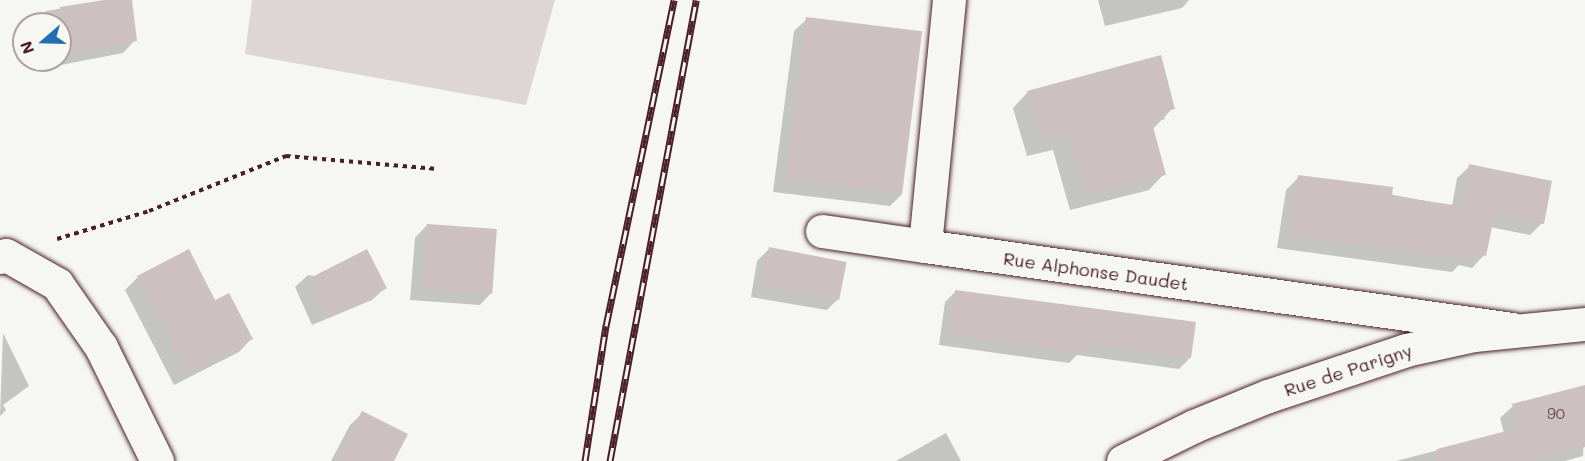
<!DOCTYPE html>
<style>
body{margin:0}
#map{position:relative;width:1585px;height:461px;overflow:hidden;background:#f6f6f2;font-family:Mali,sans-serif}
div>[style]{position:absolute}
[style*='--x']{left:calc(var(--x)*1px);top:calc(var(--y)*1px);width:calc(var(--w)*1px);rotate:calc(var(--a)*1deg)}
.green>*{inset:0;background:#ddd6d5}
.shadow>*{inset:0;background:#0003}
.building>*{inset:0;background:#ccc1c0;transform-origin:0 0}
.path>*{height:4px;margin-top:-2px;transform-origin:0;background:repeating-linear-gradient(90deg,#4a1f2b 0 4.5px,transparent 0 9px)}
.roads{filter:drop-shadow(0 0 2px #4a1f2b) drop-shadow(0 0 2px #4a1f2b)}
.minor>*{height:33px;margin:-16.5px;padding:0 16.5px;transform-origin:16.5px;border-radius:16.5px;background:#f6f6f2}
.tertiary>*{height:33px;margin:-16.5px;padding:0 16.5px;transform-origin:16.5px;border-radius:16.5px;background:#f6f6f2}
.rail>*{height:7px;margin-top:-3.5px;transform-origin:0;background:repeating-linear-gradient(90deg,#f6f6f2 0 14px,#4a1f2b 0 28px);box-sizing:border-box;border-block:2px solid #4a1f2b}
span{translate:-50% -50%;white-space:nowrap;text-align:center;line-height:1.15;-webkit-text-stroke:6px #f6f6f2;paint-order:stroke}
.number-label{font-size:15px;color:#6a4850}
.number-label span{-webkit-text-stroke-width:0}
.street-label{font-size:18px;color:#4a1f2b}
.north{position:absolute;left:12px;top:12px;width:60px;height:60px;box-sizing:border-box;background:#f6f6f2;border:2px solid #b1a0a2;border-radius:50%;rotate:250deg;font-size:16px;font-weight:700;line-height:24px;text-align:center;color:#4a1f2b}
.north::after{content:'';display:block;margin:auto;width:21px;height:27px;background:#1f6fb2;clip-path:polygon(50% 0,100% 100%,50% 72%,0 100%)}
</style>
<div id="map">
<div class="green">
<div style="clip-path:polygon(252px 0,555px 0,526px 105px,245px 54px)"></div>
</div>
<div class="shadow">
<div style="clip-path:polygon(113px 0,131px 0,135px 40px,123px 53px,40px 69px,38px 60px,60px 60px,60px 24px,34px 24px,46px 11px)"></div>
<div style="clip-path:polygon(1098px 0,1189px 0,1182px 8px,1105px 26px)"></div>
<div style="clip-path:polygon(807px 19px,902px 194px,890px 206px,773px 192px,794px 31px)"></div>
<div style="clip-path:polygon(1028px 92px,1173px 108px,1152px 130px,1164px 174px,1149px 190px,1070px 210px,1053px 150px,1027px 156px,1013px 108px)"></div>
<div style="clip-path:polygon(1470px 166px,1542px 223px,1530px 235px,1490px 227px,1484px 255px,1472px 268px,1459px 265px,1452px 272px,1277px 248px,1286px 190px,1299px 177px,1452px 206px,1457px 178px)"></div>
<div style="clip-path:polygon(427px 225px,492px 292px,480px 305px,410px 300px,415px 238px)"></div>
<div style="clip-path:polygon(770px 248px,839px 298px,827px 310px,751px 297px,757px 261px)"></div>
<div style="clip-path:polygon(188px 251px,214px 302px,251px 339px,239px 352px,174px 385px,125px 290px,137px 278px)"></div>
<div style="clip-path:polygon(308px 275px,385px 288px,372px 300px,312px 325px,295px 287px)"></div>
<div style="clip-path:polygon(956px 291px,1190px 358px,1179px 369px,1077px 355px,1069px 363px,939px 345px,945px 302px)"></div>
<div style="clip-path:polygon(3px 333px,29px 386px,3px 405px,6px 410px,0 416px)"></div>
<div style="clip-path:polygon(1585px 396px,1583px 456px,1565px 461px,1396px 461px,1504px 433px,1500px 418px,1513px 406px)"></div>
<div style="clip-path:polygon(363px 413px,392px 461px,331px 461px,350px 425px)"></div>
<div style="clip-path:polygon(946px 433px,961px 461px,896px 461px)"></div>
</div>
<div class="building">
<div style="clip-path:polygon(104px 0,132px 0,137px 41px,60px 56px,60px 7px)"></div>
<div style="left:806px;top:17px;width:117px;height:164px;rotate:7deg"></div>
<div style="clip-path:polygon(1161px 55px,1175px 109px,1163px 112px,1165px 119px,1152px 123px,1166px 175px,1085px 195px,1069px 135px,1042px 142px,1027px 91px)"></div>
<div style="clip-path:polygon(1469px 164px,1552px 181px,1544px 224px,1495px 213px,1486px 256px,1468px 252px,1466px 260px,1289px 236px,1298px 175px,1393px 187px,1392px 196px,1461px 206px)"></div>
<div style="left:427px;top:224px;width:70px;height:65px;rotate:4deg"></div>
<div style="left:769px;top:247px;width:79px;height:39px;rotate:11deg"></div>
<div style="clip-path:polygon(189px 249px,215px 300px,229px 293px,253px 339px,187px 374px,137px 276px)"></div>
<div style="left:367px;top:249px;width:44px;height:65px;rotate:63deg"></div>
<div style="clip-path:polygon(955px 290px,1196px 322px,1191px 358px,1083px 344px,1082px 353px,949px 335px)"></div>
<div style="clip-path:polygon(1585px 385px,1585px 447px,1532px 461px,1438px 461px,1437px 449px,1518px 428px,1512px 404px)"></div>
<div style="clip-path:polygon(362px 411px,408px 434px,394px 461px,335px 461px)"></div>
</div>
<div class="path">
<div style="--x:57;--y:239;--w:96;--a:-16.9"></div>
<div style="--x:149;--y:211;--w:148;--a:-21.9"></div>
<div style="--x:286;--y:156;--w:152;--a:4.9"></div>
</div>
<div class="roads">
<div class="minor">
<div style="--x:949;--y:0;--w:247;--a:95.6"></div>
<div style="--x:925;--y:246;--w:593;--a:8.05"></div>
<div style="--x:822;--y:231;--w:104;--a:8.3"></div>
<div style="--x:1123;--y:461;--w:79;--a:-26.2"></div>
<div style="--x:1194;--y:426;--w:80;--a:-22.1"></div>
<div style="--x:1268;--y:396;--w:145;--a:-18.4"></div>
<div style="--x:1406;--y:350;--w:70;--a:-12.4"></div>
<div style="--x:1474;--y:335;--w:112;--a:-5.7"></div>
</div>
<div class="tertiary">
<div style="--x:0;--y:257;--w:6;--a:-18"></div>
<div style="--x:6;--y:255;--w:59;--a:29.6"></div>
<div style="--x:57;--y:284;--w:77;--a:55.1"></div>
<div style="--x:101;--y:347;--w:127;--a:63.8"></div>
</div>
</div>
<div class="rail">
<div style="--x:585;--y:461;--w:137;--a:-81.2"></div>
<div style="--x:606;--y:326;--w:333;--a:-78.2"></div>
<div style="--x:610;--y:461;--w:469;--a:-79.4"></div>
</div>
<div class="number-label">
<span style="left:1556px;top:414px">90</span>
</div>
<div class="street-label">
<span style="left:1096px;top:271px;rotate:8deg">Rue Alphonse Daudet</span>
<span style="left:1348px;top:370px;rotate:-18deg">Rue de Parigny</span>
</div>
<div class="north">N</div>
</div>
